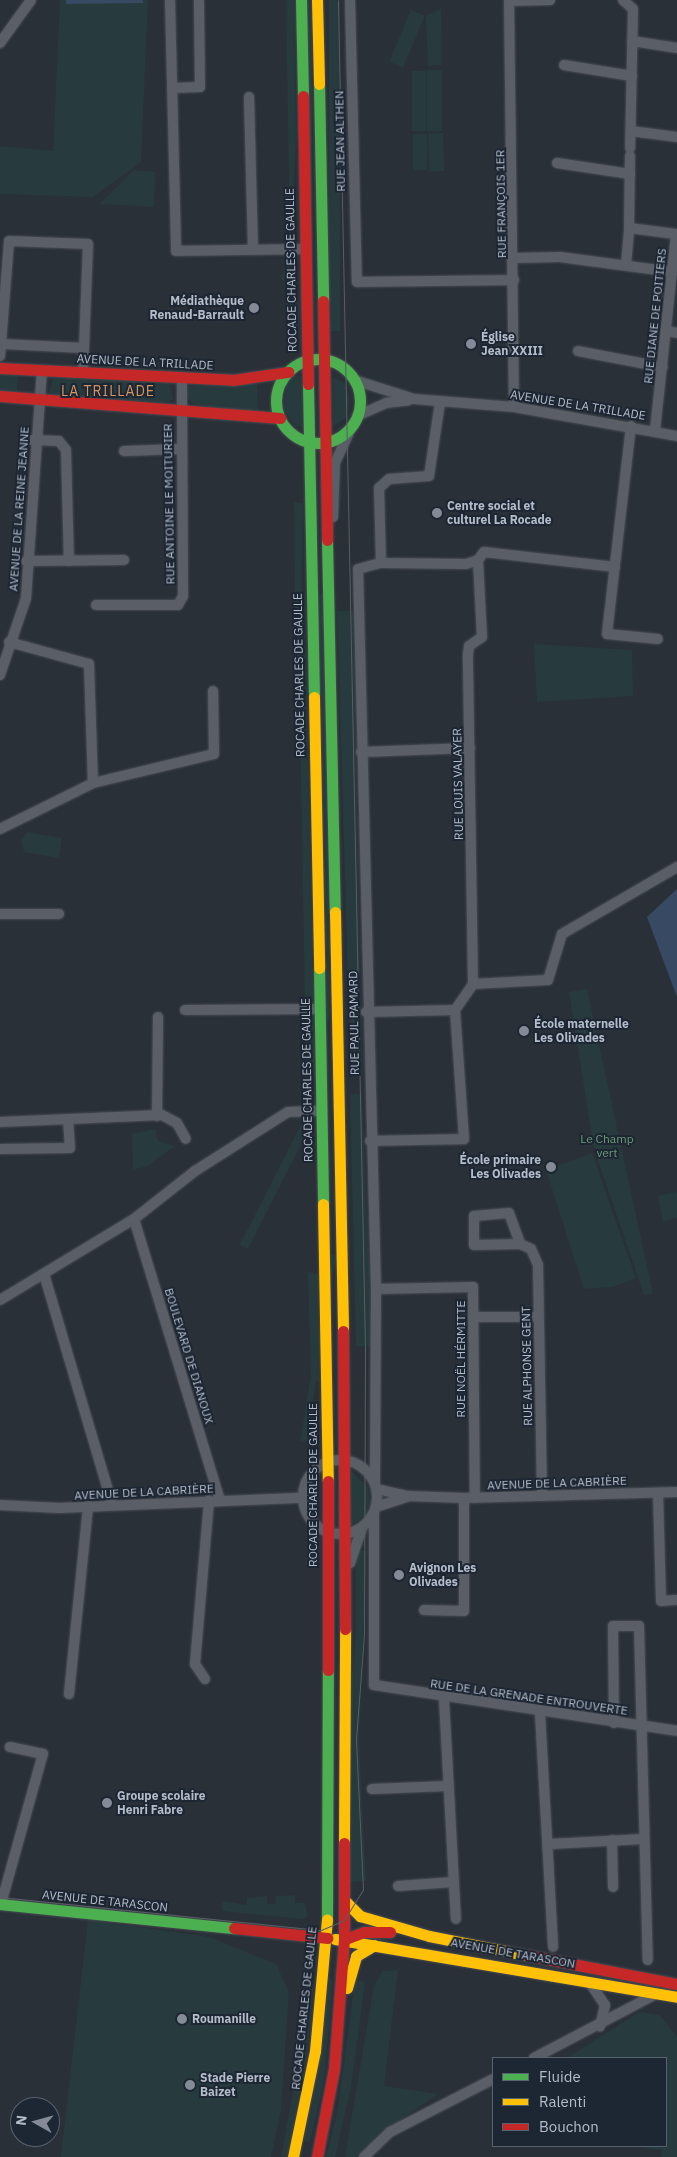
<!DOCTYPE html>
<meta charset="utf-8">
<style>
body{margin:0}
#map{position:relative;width:677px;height:2157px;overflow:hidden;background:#2a3038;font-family:"IBM Plex Sans",sans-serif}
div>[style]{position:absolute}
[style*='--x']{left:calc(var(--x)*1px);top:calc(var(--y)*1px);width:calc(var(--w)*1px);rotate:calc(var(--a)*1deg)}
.green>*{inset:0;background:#273a3e;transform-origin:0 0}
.water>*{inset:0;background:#384963}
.roads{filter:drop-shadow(0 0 1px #484c53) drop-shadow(0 0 1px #484c53)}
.street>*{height:10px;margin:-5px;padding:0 5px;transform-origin:5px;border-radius:5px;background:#5a5e66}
.street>.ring{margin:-5px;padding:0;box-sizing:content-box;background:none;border:10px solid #5a5e66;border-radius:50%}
.fast>*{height:11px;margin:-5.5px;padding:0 5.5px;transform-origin:5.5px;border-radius:5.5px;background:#4caf50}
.fast>.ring{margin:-5.5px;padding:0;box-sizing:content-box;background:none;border:11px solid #4caf50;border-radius:50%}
.slow>*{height:11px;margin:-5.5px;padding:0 5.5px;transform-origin:5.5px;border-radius:5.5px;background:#ffc107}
.jam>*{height:11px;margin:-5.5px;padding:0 5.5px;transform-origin:5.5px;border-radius:5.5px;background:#c62828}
.tram>*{height:1px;margin:-0.5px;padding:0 0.5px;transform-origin:0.5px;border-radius:0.5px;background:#595d64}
.dots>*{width:14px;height:14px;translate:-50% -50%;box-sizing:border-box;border:2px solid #1d2633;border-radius:50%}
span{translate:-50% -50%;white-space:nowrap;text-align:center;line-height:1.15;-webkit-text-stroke:4px #1d2633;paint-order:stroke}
.street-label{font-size:12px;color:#b4bcc9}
.poi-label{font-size:12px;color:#b4bcc9;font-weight:700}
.right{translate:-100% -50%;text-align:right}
.left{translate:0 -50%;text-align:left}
.park-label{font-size:12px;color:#6b9a76}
.neighbourhood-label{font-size:14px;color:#d59563;letter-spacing:1px}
.legend{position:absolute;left:492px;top:2057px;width:175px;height:90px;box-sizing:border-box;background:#1d2633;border:1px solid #59626f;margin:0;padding:6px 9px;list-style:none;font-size:15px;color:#b4bcc9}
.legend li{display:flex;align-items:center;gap:10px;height:25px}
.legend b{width:25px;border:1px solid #59626f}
.north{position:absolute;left:10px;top:2097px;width:50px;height:50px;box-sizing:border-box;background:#1d2633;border:1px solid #59626f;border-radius:50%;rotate:277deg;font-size:14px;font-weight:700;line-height:20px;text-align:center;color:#b4bcc9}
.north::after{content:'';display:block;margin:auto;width:18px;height:22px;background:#848b96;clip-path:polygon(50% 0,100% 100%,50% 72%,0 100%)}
</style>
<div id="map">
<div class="green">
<div style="clip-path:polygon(60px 0,148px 0,141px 162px,93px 197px,0 194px,0 146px,53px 151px)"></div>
<div style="clip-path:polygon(286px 0,294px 0,296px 141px,290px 243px)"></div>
<div style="left:306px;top:0;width:6px;height:331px"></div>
<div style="left:329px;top:0;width:11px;height:331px"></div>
<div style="clip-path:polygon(441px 9px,442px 65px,428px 66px,426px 16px)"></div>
<div style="left:411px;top:10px;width:15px;height:56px;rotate:23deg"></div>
<div style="left:427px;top:70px;width:15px;height:61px"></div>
<div style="left:412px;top:71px;width:14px;height:60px"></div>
<div style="left:443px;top:133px;width:38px;height:15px;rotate:88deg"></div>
<div style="left:413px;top:134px;width:14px;height:36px"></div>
<div style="clip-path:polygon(134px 170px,155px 172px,154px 207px,100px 204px)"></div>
<div style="left:287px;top:257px;width:11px;height:23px;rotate:15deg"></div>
<div style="left:299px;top:300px;width:29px;height:12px;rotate:90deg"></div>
<div style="left:0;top:373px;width:18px;height:19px;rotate:3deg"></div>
<div style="clip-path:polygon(295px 375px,302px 377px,302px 426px,295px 426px,284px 410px,286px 384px)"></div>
<div style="clip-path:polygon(54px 377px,169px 383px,173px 399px,167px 403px,56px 396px,49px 392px)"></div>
<div style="clip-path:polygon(333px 377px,346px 384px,350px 403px,346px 418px,333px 426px)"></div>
<div style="clip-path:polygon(257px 382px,258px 413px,194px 404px,186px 396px,189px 386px)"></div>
<div style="clip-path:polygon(294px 502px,303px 503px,301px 609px,295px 609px)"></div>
<div style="clip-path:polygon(318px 594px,323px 595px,330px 1019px,326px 1020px)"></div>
<div style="clip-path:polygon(337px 611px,353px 611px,362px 1075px,351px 1075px)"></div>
<div style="clip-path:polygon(298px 621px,304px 623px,306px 659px,298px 660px)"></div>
<div style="clip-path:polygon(534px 644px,632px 650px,633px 696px,537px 702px)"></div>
<div style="clip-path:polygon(299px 666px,306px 666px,313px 999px,305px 1004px)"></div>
<div style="clip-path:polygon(27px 832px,62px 838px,59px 858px,24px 852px,21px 840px)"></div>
<div style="clip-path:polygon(587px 989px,653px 1294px,644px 1295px,594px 1149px,569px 992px)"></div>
<div style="clip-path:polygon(306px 1014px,313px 1018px,314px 1074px,306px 1074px)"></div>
<div style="clip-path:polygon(350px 1094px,362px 1094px,372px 1347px,356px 1346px)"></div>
<div style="left:307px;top:1113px;width:9px;height:148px;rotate:27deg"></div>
<div style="clip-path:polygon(155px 1129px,158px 1141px,175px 1146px,147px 1166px,133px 1170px,132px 1134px)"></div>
<div style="clip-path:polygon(592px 1153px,636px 1278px,612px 1287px,584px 1289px,546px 1170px)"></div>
<div style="clip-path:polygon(677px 1192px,677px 1218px,663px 1221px,658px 1196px)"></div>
<div style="left:330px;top:1254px;width:6px;height:189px;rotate:9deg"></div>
<div style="clip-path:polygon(308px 1272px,318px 1274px,319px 1381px,311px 1382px)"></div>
<div style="clip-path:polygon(351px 1471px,368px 1487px,370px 1504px,364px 1516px,350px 1526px)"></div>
<div style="clip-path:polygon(356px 1551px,367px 1551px,359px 1740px,366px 1881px,347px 1882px,347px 1680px,353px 1672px,356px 1635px)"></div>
<div style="clip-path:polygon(295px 1895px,295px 1903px,304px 1903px,308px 1916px,302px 1919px,222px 1911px,222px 1901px,247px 1905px,247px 1898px,267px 1896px,267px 1904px,275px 1904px,276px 1896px)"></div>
<div style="clip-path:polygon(88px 1920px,209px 1937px,276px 1964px,289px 1992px,281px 2110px,271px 2157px,61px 2157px)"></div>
<div style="clip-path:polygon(398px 1970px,384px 2086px,438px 2094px,381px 2133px,360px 2157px,345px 2157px,374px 1985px,383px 1971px)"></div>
<div style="clip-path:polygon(314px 1978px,308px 2050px,287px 2157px,281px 2157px)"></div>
<div style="clip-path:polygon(329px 1979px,333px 1980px,324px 2082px,310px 2142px,304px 2141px,322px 2047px)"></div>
<div style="clip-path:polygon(355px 1980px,365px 1982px,351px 2087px,335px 2157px,326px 2157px,338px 2109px)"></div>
<div style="clip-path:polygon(639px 2012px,660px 2015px,677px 2037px,677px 2157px,661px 2157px,662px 2150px,630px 2146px,666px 2146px,666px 2058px,567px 2058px)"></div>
</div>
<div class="water">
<div style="clip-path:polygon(66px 0,143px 0,143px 3px,66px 4px)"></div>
<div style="clip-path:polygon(677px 889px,677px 997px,647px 917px)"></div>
</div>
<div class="roads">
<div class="street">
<div style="--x:170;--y:0;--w:251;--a:88.6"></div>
<div style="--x:176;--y:251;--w:128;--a:-0.9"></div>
<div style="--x:350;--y:0;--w:282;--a:88.6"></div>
<div style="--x:357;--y:282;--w:157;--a:-0.7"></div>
<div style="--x:509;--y:0;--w:407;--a:89.3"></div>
<div style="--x:623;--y:0;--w:13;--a:42"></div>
<div style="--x:633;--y:9;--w:139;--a:91.2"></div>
<div style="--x:509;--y:1;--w:41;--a:-1.4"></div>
<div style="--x:632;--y:41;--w:46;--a:8.8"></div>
<div style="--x:0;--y:43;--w:53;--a:-54.2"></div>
<div style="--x:564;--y:65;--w:69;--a:9.2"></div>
<div style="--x:172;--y:88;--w:28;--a:-2"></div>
<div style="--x:200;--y:87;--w:87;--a:-90.7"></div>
<div style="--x:249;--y:97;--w:153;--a:88.5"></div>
<div style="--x:631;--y:131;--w:46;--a:7.4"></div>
<div style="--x:630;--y:156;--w:72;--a:90.8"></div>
<div style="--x:629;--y:228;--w:47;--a:7.3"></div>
<div style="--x:676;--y:234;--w:198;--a:96.1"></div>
<div style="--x:557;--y:163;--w:74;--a:8.6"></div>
<div style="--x:514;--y:258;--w:46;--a:-1.2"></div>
<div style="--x:560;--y:257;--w:114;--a:7.6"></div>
<div style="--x:626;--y:265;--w:37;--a:-85"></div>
<div style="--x:666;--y:331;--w:11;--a:10"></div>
<div style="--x:3;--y:344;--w:81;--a:2.8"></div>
<div style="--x:578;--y:351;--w:86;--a:10.8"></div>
<div style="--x:0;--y:356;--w:115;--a:-85.5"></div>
<div style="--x:9;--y:241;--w:79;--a:2.2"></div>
<div style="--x:88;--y:244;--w:129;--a:92.2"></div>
<div style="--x:354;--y:380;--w:63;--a:17.6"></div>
<div style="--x:414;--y:399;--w:100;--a:4.6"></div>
<div style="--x:514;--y:407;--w:166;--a:10.1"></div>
<div style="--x:357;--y:416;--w:32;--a:-24"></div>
<div style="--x:386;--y:403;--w:23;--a:-7"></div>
<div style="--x:631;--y:426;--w:209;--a:96.6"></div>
<div style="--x:607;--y:634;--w:51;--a:5.6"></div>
<div style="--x:32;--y:440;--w:27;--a:2"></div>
<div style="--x:59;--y:441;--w:11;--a:52"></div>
<div style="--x:66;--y:450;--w:111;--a:88.5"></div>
<div style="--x:124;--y:451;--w:57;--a:-2"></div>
<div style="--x:333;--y:517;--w:54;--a:-87.9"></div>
<div style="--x:335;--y:463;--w:43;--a:-65.2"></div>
<div style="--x:26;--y:561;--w:98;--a:-0.6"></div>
<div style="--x:381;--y:563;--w:75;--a:-91.5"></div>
<div style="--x:379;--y:488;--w:13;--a:-42"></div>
<div style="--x:389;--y:479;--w:40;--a:-4.3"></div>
<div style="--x:429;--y:476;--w:75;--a:-81.5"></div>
<div style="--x:96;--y:605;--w:82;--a:0"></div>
<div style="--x:178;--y:605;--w:10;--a:-61"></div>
<div style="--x:183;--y:596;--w:218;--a:-90.3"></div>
<div style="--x:9;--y:642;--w:83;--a:15.4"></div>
<div style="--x:89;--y:664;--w:119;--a:88.1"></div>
<div style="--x:0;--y:675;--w:81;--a:-71.3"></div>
<div style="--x:26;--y:598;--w:228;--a:-86"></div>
<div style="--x:361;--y:752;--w:109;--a:-2.1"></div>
<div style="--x:0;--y:829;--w:104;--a:-26.3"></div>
<div style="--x:93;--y:783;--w:124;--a:-13.5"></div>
<div style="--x:214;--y:754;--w:63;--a:-90.9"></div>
<div style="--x:0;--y:914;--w:59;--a:0"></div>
<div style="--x:473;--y:984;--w:75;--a:-3.1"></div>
<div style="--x:548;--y:980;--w:48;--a:-73.1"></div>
<div style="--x:562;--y:934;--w:133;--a:-30.2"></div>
<div style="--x:185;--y:1010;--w:134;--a:-0.4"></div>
<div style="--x:455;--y:1010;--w:32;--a:-55"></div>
<div style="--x:473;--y:984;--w:330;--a:-90.9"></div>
<div style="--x:468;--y:654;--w:8;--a:-83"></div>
<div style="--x:469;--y:646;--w:16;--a:-35"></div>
<div style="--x:482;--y:637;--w:77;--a:-93"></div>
<div style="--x:366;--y:1012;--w:89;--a:-1.3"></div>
<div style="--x:455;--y:1010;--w:129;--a:86"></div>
<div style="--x:464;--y:1139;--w:94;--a:178.8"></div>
<div style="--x:157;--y:1116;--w:99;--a:-89.4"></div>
<div style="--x:0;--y:1122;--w:162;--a:-2.5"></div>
<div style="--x:162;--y:1115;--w:17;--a:28"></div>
<div style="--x:177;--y:1123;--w:18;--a:61"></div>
<div style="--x:0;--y:1149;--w:70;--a:-0.8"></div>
<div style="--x:70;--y:1148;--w:29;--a:-94"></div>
<div style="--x:134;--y:1219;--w:294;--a:73"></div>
<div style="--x:520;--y:1244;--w:46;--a:178.8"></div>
<div style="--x:474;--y:1245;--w:29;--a:-90"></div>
<div style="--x:474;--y:1216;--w:35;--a:-5"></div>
<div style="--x:509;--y:1213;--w:33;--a:70"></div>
<div style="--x:520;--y:1244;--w:12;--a:24"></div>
<div style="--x:531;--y:1249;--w:17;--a:66"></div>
<div style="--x:538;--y:1265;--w:231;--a:89"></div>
<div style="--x:44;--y:1274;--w:240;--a:73.5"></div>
<div style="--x:376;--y:1289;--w:97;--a:-1.2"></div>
<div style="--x:473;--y:1287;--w:211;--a:89.5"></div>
<div style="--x:0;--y:1300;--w:157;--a:-31.2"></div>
<div style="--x:134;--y:1219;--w:78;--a:-38.2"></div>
<div style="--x:195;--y:1171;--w:110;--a:-32.4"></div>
<div style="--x:288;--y:1112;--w:33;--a:-2"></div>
<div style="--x:473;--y:1317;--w:65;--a:0"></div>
<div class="ring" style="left:303px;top:1460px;width:64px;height:64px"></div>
<div style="--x:375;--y:1484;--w:195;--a:-89.7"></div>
<div style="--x:376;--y:1289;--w:720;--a:-91.43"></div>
<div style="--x:358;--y:569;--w:24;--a:-15"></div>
<div style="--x:381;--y:563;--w:85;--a:0.7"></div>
<div style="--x:466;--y:564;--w:13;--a:-18"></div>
<div style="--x:478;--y:560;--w:10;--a:-53"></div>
<div style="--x:484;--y:552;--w:132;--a:6.5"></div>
<div style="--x:377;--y:1489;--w:32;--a:13"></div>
<div style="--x:408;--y:1496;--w:56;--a:2"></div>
<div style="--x:464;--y:1498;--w:213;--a:-1.6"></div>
<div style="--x:658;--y:1493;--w:108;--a:88.4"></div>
<div style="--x:661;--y:1601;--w:16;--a:-4"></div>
<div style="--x:0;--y:1505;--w:59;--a:2.9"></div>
<div style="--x:59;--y:1508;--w:243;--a:-2.4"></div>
<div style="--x:376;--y:1507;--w:33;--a:-18"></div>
<div style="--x:374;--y:1513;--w:172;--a:90"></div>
<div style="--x:374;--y:1685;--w:306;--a:8.6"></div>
<div style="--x:350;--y:1563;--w:39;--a:-71"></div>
<div style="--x:424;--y:1610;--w:40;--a:1.4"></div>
<div style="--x:464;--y:1611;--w:113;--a:-90"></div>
<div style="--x:205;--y:1679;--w:18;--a:-124"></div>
<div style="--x:195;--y:1664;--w:164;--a:-85.1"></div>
<div style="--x:69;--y:1694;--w:189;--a:-84.2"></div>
<div style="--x:444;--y:1699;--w:220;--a:86.9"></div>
<div style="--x:540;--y:1713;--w:234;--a:86.8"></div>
<div style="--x:614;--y:1723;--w:97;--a:-90.6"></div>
<div style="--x:613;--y:1626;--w:26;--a:0"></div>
<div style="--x:639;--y:1626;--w:334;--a:88.5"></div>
<div style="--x:372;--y:1789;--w:76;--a:-2.3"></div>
<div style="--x:612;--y:1840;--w:47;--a:88.8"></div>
<div style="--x:551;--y:1844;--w:92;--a:-3.1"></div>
<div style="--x:398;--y:1886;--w:56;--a:-4.1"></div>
<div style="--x:1;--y:1904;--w:156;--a:-74.4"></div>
<div style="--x:43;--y:1754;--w:34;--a:-168"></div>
<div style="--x:590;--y:1983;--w:27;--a:56"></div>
<div style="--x:605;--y:2005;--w:22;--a:103"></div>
<div style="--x:534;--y:2058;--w:138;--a:-27.7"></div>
<div style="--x:364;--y:2157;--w:36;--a:-44"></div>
<div style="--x:390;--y:2132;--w:116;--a:-27.2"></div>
</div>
<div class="fast">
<div style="--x:301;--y:0;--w:96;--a:88.8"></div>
<div style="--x:319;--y:84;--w:217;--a:88.9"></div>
<div class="ring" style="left:276px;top:359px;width:73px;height:73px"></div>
<div style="--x:308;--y:384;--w:313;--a:88.9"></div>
<div style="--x:327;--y:540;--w:372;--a:88.8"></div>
<div style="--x:319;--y:968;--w:236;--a:89"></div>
<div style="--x:0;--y:1904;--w:235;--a:5.9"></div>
<div style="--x:327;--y:1920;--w:250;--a:-89.8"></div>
</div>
<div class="slow">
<div style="--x:317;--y:0;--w:84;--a:88.6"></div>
<div style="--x:314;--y:697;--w:271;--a:88.9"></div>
<div style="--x:335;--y:912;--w:419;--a:88.9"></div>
<div style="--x:323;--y:1204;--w:277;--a:89"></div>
<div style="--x:344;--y:1843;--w:214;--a:-89.7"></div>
<div style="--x:344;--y:1900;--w:23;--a:45"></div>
<div style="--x:360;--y:1916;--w:72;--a:16.2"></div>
<div style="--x:429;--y:1936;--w:99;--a:11.1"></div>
<div style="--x:335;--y:1939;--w:347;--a:9.6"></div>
<div style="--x:347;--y:1988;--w:33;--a:-74"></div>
<div style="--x:356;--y:1956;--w:21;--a:-31"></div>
<div style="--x:293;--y:2157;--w:108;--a:-78.3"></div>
<div style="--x:315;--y:2051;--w:132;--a:-84.8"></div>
</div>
<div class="jam">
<div style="--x:303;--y:96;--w:288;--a:89"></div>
<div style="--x:323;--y:301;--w:239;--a:89"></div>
<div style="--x:0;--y:368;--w:233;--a:2.9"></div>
<div style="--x:233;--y:380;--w:56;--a:-8.3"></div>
<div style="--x:0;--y:396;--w:281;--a:4.5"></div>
<div style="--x:343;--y:1331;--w:298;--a:89.6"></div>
<div style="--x:328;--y:1670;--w:189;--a:-90"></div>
<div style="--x:234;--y:1928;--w:94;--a:6.1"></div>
<div style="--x:345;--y:1939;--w:20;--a:-20"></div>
<div style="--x:364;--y:1932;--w:26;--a:0"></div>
<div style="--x:526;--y:1955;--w:154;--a:10.9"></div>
<div style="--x:317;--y:2157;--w:90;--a:-79.1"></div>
<div style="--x:334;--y:2069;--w:129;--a:-85.6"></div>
<div style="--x:344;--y:1940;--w:97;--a:-90"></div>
</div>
</div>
<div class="tram">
<div style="--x:0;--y:1897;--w:323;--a:5.9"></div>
<div style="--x:321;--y:1930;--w:25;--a:-23"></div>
<div style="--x:344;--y:1920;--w:36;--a:-58"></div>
<div style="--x:363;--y:1889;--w:150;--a:-92.7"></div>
<div style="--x:356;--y:1739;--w:104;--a:-85.6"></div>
<div style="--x:364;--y:1635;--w:288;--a:-89.8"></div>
<div style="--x:365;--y:1347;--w:1347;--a:-91.15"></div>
</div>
<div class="dots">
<div style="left:254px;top:308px;background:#848b96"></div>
<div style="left:471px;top:344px;background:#848b96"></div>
<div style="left:437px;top:513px;background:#848b96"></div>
<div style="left:524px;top:1031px;background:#848b96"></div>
<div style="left:551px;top:1167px;background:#848b96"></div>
<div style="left:399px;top:1575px;background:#848b96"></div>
<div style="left:107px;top:1803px;background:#848b96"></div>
<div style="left:182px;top:2019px;background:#848b96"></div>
<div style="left:190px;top:2085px;background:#848b96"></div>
</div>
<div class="street-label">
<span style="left:340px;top:141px;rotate:-91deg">RUE JEAN ALTHEN</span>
<span style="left:501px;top:204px;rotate:-91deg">RUE FRANÇOIS 1ER</span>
<span style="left:291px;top:270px;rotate:-91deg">ROCADE CHARLES DE GAULLE</span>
<span style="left:655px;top:316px;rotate:-84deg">RUE DIANE DE POITIERS</span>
<span style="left:145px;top:362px;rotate:3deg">AVENUE DE LA TRILLADE</span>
<span style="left:578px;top:405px;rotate:9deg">AVENUE DE LA TRILLADE</span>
<span style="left:169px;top:504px;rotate:-91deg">RUE ANTOINE LE MOITURIER</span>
<span style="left:19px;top:509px;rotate:-86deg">AVENUE DE LA REINE JEANNE</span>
<span style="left:299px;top:675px;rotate:-91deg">ROCADE CHARLES DE GAULLE</span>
<span style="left:458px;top:784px;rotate:-91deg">RUE LOUIS VALAYER</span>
<span style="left:354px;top:1023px;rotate:-91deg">RUE PAUL PAMARD</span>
<span style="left:307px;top:1080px;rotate:-91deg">ROCADE CHARLES DE GAULLE</span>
<span style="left:189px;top:1356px;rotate:73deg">BOULEVARD DE DIANOUX</span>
<span style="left:461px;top:1359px;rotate:-90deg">RUE NOËL HÉRMITTE</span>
<span style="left:527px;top:1366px;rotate:-91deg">RUE ALPHONSE GENT</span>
<span style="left:557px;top:1483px;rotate:-2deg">AVENUE DE LA CABRIÈRE</span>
<span style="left:313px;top:1485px;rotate:-90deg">ROCADE CHARLES DE GAULLE</span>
<span style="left:144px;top:1492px;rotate:-3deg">AVENUE DE LA CABRIÈRE</span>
<span style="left:529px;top:1697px;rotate:8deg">RUE DE LA GRENADE ENTROUVERTE</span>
<span style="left:105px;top:1901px;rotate:6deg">AVENUE DE TARASCON</span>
<span style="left:513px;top:1953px;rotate:10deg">AVENUE DE TARASCON</span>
<span style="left:304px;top:2008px;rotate:-84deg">ROCADE CHARLES DE GAULLE</span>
</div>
<div class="poi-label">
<span class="right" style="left:244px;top:308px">Médiathèque<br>Renaud-Barrault</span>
<span class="left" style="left:481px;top:344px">Église<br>Jean XXIII</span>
<span class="left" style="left:447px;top:513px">Centre social et<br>culturel La Rocade</span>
<span class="left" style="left:534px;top:1031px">École maternelle<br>Les Olivades</span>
<span class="right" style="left:541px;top:1167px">École primaire<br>Les Olivades</span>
<span class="left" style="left:409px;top:1575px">Avignon Les<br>Olivades</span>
<span class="left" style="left:117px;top:1803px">Groupe scolaire<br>Henri Fabre</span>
<span class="left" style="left:192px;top:2019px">Roumanille</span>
<span class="left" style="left:200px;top:2085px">Stade Pierre<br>Baizet</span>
</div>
<div class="park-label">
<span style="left:607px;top:1146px">Le Champ<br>vert</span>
</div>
<div class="neighbourhood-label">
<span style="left:108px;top:391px">LA TRILLADE</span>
</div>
<ul class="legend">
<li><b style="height:6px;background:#4caf50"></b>Fluide</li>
<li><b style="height:6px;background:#ffc107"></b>Ralenti</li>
<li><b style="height:6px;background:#c62828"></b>Bouchon</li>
</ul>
<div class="north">N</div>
</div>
